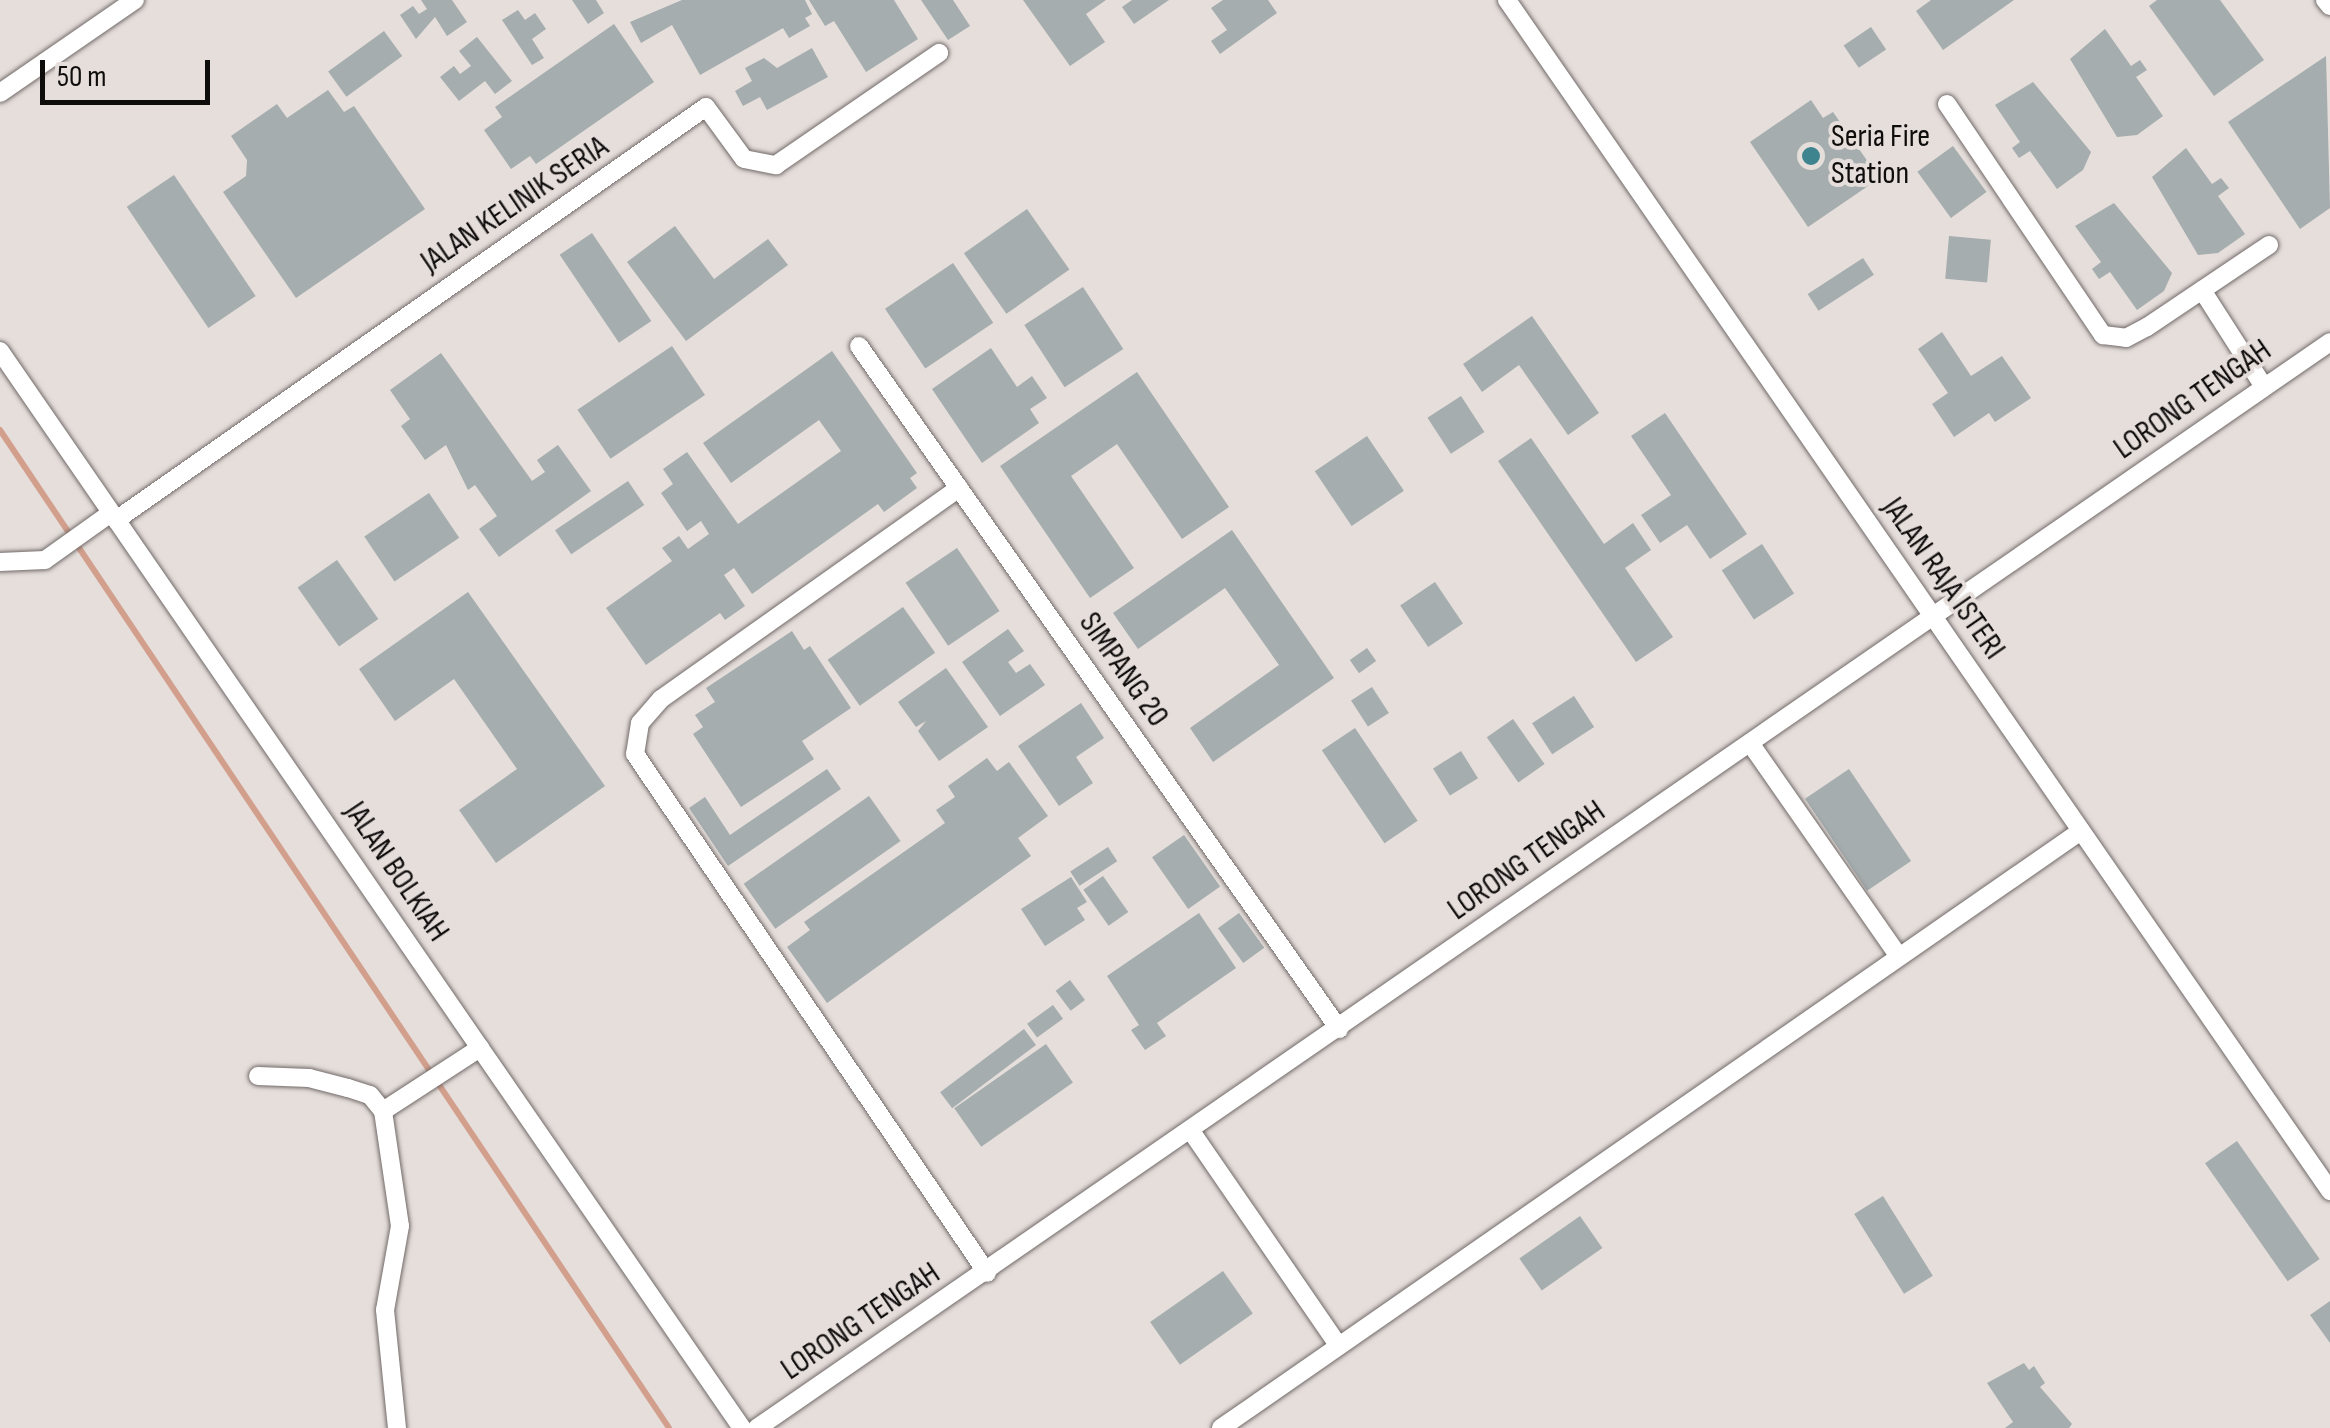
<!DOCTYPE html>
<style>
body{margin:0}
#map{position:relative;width:2330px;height:1428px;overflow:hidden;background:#e5dedb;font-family:"Sofia Sans Condensed",sans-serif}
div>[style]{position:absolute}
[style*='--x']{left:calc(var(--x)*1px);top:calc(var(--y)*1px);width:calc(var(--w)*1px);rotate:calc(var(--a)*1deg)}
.stream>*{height:6px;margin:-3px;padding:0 3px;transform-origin:3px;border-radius:3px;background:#d39f8d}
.building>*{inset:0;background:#a5adae;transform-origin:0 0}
.roads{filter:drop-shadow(0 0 2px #716a68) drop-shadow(0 0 2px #716a68)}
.street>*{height:18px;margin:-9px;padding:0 9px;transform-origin:9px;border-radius:9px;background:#fff}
.dots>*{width:28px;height:28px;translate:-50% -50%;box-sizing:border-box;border:5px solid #e5dedb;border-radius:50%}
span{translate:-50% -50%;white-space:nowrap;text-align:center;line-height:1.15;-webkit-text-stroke:8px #e5dedb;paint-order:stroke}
.poi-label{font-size:32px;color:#0f0c0c}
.left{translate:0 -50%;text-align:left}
.street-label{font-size:32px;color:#0f0c0c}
.scale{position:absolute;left:40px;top:60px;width:170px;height:45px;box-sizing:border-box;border:5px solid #0f0c0c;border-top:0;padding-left:12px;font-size:30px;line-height:35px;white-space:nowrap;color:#0f0c0c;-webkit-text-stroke:8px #e5dedb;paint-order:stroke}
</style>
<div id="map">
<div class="stream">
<div style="--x:0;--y:430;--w:1201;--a:56.16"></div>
</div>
<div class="building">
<div style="clip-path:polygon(421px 0,452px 0,467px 22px,447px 36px,435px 17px,416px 39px,400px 15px,413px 6px,419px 14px,427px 9px)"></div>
<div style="clip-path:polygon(572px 0,596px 0,604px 13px,588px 24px)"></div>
<div style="clip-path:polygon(682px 0,805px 0,812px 14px,805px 18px,810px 26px,789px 38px,783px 28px,700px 75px,672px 25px,641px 43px,630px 22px)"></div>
<div style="clip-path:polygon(809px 0,894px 0,918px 39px,866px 72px,834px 21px,825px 26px)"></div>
<div style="clip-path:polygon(921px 0,953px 0,970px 26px,948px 40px)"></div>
<div style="clip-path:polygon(1023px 0,1106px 0,1086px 14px,1105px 42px,1070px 66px)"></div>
<div style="clip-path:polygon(1132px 0,1169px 0,1134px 24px,1122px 7px)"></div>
<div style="clip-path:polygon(1223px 0,1268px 0,1277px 13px,1220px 54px,1211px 41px,1227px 30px,1211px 8px)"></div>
<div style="clip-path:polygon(1931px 0,2014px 0,1943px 50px,1916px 11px)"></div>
<div style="clip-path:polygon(2157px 0,2220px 0,2264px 60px,2214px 96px,2149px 6px)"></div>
<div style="clip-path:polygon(518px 10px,525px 20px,535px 13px,546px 29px,532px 39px,544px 58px,532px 65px,502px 20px)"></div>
<div style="clip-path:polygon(614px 24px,654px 82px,536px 164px,530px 156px,511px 169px,484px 130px,502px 117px,495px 107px)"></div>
<div style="left:1871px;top:27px;width:27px;height:33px;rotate:56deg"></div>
<div style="clip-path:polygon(2105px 29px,2131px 66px,2140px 60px,2147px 70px,2136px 77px,2163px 116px,2137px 135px,2117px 137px,2070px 59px)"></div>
<div style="left:384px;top:31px;width:31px;height:69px;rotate:54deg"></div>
<div style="clip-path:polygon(477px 37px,512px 81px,495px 94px,485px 81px,459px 101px,440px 77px,454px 66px,460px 74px,471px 66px,459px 51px)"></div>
<div style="clip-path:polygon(812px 48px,828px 77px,767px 110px,760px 97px,743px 106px,735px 91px,752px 81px,745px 68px,764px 58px,777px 68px)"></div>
<div style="clip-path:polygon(2326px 56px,2330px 208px,2300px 229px,2228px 122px)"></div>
<div style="clip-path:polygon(2033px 82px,2091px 152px,2083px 170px,2057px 189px,2030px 151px,2019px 158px,2012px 148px,2020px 142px,1995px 105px)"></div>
<div style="clip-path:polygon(328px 90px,344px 112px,354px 106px,425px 209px,296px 298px,223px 192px,246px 176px,247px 160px,231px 136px,277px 104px,287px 118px)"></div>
<div style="clip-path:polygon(1811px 100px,1823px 118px,1833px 112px,1873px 169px,1865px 175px,1871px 184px,1808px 227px,1750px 142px)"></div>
<div style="left:1953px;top:146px;width:57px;height:44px;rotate:54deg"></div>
<div style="clip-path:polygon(2186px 148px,2212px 184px,2221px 178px,2229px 188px,2218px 196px,2245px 234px,2218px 253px,2198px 255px,2152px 177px)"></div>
<div style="left:174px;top:175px;width:146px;height:57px;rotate:56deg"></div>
<div style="clip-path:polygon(2114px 203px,2172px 273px,2164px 291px,2137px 310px,2110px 272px,2099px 279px,2092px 269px,2101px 262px,2075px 226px)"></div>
<div style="left:1027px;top:209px;width:74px;height:77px;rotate:55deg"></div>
<div style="clip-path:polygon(675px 226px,714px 279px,768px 239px,788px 265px,686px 341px,627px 262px)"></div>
<div style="left:592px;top:233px;width:106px;height:39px;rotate:56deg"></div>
<div style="left:1949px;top:236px;width:42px;height:43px;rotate:5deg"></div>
<div style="left:1863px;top:258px;width:20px;height:66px;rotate:57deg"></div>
<div style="left:953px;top:263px;width:72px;height:82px;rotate:56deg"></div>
<div style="left:1083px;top:287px;width:74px;height:70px;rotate:57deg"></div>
<div style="clip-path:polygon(1532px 316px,1599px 413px,1568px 435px,1519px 365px,1482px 392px,1463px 364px)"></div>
<div style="clip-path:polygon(1942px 332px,1971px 376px,2002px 356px,2031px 398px,1995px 422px,1989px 413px,1954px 437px,1932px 404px,1948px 393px,1918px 349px)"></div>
<div style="left:672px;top:346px;width:59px;height:114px;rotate:56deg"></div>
<div style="clip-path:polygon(991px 348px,1017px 387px,1032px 376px,1047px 398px,1030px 409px,1039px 423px,982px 463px,932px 389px)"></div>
<div style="clip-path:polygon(832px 351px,917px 473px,910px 478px,917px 488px,884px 512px,878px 504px,752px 594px,734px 568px,724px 575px,745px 606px,725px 620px,720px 613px,646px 665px,606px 608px,672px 561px,662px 548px,679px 536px,688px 549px,709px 534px,701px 521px,687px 531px,661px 493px,673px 484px,663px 469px,687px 452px,738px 524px,841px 451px,819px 420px,731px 483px,703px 443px)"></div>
<div style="clip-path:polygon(441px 353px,532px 481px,545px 472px,537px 460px,558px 445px,591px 491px,499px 557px,479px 529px,497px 516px,475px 485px,468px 490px,446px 445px,425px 460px,401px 426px,410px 419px,390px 390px)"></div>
<div style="clip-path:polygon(1137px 372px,1229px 507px,1182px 539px,1117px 444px,1071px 476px,1134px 568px,1090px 598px,1000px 466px)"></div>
<div style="left:1461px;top:396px;width:43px;height:40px;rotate:57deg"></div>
<div style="clip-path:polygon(1665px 413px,1747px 534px,1710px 559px,1687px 525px,1660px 543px,1641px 515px,1671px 495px,1631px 436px)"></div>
<div style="left:1367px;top:436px;width:66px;height:63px;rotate:56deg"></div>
<div style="clip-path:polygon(1531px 438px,1604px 544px,1633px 523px,1651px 550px,1625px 568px,1673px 637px,1636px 662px,1498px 461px)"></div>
<div style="left:628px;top:481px;width:29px;height:88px;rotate:56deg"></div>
<div style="left:429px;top:493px;width:54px;height:78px;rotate:56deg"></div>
<div style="clip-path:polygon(1232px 530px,1334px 678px,1213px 762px,1190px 728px,1279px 665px,1225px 588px,1138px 649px,1113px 613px)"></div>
<div style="left:1762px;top:544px;width:59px;height:48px;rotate:57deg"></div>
<div style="left:957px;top:548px;width:76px;height:62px;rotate:56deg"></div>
<div style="left:337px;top:560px;width:72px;height:48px;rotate:55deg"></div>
<div style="left:1435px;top:582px;width:50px;height:42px;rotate:56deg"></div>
<div style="clip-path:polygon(468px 592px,605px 786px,496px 863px,459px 810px,517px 769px,454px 679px,395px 721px,359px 669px)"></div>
<div style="left:903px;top:607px;width:56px;height:92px;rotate:55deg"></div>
<div style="clip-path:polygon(1008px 629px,1024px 651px,1008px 662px,1016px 673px,1030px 664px,1045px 685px,1000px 716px,962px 662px)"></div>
<div style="clip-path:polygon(792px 631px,804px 650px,810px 646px,851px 708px,802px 741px,814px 759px,741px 807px,693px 734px,703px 727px,695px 715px,715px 702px,706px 688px)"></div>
<div style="left:1367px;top:648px;width:16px;height:21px;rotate:55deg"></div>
<div style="clip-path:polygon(946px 668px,988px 727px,939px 761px,918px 731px,926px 721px,916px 727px,898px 702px)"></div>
<div style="left:1372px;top:687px;width:31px;height:25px;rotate:57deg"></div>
<div style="left:1574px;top:696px;width:37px;height:50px;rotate:57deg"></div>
<div style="clip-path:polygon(1081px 703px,1104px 738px,1076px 757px,1093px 783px,1059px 806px,1018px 746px)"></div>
<div style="left:1513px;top:719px;width:55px;height:32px;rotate:55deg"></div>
<div style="left:1355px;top:728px;width:112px;height:40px;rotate:56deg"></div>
<div style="left:1461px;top:751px;width:32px;height:33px;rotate:58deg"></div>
<div style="clip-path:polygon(987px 758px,997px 771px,1009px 762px,1048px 816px,1018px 838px,1031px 856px,827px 1003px,787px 947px,810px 930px,804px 922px,945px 823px,936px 810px,955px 797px,948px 786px)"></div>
<div style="clip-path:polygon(827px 769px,841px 789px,728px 866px,689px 808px,705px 797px,730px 835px)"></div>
<div style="left:1849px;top:769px;width:111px;height:53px;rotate:56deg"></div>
<div style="left:869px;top:796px;width:55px;height:153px;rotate:55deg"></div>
<div style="left:1184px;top:835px;width:63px;height:39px;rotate:55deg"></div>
<div style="left:1108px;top:847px;width:17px;height:45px;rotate:57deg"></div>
<div style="left:1103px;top:876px;width:44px;height:24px;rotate:55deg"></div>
<div style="clip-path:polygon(1071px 877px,1087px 902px,1077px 908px,1085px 920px,1045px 946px,1021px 909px)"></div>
<div style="clip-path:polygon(1199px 913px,1236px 968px,1157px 1023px,1166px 1036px,1145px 1050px,1131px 1030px,1139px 1025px,1107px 976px)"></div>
<div style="left:1239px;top:913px;width:43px;height:26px;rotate:54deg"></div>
<div style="left:1070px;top:980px;width:25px;height:18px;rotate:53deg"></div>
<div style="left:1053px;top:1005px;width:17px;height:32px;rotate:54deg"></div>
<div style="left:1024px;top:1029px;width:20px;height:105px;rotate:53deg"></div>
<div style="left:1046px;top:1044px;width:47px;height:112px;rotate:55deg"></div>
<div style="left:2237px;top:1141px;width:144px;height:39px;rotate:55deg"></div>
<div style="left:1883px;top:1196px;width:94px;height:34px;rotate:58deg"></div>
<div style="left:1580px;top:1216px;width:39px;height:74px;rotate:55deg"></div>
<div style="left:1223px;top:1271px;width:52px;height:89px;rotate:55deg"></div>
<div style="clip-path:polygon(2330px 1301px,2330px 1343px,2310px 1315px)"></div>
<div style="clip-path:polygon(2024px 1363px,2029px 1370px,2034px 1366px,2045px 1383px,2040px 1387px,2072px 1424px,2069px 1428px,2005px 1428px,2013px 1422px,1987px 1383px)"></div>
</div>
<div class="roads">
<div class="street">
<div style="--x:1507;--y:0;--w:1448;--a:55.35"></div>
<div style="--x:2325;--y:0;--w:8;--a:50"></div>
<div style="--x:0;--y:93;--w:164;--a:-34.6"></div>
<div style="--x:1947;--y:104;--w:279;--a:56"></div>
<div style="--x:2103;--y:335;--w:23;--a:7"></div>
<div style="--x:2126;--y:338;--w:24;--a:-28"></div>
<div style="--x:2147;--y:327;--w:147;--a:-33.9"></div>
<div style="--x:2202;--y:290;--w:115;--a:57.4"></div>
<div style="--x:859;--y:346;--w:835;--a:54.9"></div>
<div style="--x:0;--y:351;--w:1308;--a:55.44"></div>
<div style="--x:959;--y:488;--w:365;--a:144.7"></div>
<div style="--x:661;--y:699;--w:32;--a:131"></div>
<div style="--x:640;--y:723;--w:31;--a:99"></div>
<div style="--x:635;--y:754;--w:627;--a:55.85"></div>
<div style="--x:116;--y:520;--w:720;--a:-34.99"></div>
<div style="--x:706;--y:107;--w:64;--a:53.8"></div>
<div style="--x:744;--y:159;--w:33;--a:11"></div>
<div style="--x:776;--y:165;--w:198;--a:-34.5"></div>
<div style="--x:0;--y:562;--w:45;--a:-2.5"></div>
<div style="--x:45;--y:560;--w:81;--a:-35.5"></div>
<div style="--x:1750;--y:743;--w:257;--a:55.1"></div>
<div style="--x:258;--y:1076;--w:51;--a:2.2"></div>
<div style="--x:309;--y:1078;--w:40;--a:14.4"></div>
<div style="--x:348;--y:1088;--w:23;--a:18"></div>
<div style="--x:370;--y:1095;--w:21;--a:51"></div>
<div style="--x:383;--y:1111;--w:116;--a:81.6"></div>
<div style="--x:400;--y:1226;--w:85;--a:100.1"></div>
<div style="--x:385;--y:1310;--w:119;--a:84.2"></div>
<div style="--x:383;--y:1111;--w:116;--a:-33"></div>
<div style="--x:1191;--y:1131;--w:260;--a:55.5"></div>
<div style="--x:757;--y:1428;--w:1911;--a:-34.62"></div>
<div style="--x:1221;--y:1428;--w:1047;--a:-34.77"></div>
</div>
</div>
<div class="dots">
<div style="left:1811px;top:156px;background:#3e848f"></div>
</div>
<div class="poi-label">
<span class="left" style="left:1831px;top:156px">Seria Fire<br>Station</span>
</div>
<div class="street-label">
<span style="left:515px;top:205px;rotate:-34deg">JALAN KELINIK SERIA</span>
<span style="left:2193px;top:400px;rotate:-35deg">LORONG TENGAH</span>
<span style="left:1943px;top:579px;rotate:55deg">JALAN RAJA ISTERI</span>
<span style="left:1123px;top:670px;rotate:55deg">SIMPANG 20</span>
<span style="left:1527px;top:861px;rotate:-35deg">LORONG TENGAH</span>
<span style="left:396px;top:872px;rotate:56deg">JALAN BOLKIAH</span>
<span style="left:861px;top:1322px;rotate:-34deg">LORONG TENGAH</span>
</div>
<div class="scale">50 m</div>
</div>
